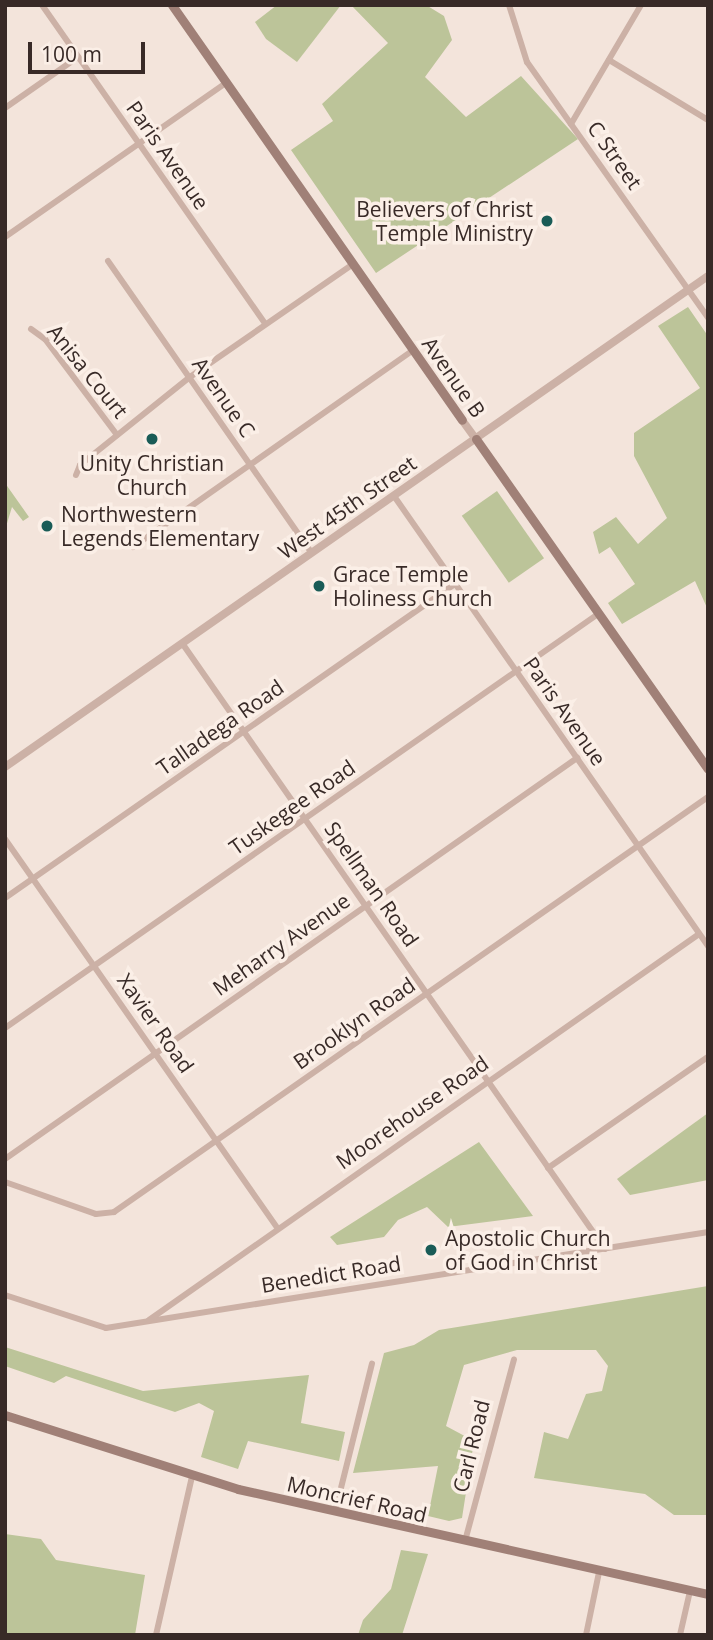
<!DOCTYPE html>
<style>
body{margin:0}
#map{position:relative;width:713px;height:1640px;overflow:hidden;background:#f3e4db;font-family:"Open Sans",sans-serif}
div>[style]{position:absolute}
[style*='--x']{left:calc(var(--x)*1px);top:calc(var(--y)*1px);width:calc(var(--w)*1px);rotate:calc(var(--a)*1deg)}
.green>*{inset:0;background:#bcc499;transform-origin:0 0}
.minor>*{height:6px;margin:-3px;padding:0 3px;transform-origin:3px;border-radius:3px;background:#ccb1a6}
.tertiary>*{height:8px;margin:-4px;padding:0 4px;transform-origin:4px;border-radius:4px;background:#ccb1a6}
.secondary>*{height:9px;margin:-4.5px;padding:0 4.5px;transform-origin:4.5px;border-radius:4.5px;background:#a08077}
.dots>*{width:19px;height:19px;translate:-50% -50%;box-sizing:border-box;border:4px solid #fbefe7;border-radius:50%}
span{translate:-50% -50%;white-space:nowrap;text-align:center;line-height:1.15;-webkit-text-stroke:7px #fbefe7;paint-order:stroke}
.street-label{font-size:21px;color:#382a27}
.poi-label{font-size:21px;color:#382a27}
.right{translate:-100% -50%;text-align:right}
.left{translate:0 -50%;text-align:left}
.frame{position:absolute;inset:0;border:7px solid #382a27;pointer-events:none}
.scale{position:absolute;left:28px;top:42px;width:117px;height:32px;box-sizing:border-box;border:4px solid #382a27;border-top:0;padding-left:9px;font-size:21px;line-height:24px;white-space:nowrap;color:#382a27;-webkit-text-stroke:5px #fbefe7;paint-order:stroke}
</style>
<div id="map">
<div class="green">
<div style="clip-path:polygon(277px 5px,341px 5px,297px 62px,266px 39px,255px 22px)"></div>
<div style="clip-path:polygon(351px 5px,426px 5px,444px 16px,452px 40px,425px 77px,466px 117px,521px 76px,578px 139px,376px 273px,291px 150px,333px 121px,322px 104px,388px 43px)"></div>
<div style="clip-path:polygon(688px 307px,708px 336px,708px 610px,695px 581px,622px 624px,608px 603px,635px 584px,610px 547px,599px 554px,593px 532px,616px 517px,638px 544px,667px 518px,634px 456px,634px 433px,700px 388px,658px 326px)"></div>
<div style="clip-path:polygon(5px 483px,29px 517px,23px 521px,12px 507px,5px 530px)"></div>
<div style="left:497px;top:491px;width:82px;height:43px;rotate:55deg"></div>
<div style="clip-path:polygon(708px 1113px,708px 1180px,630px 1195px,617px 1179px)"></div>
<div style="clip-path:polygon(479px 1142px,533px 1216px,448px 1227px,427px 1207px,398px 1220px,384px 1237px,337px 1245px,330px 1237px)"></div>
<div style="clip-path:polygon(708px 1286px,708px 1515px,674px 1515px,645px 1494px,534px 1478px,544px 1432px,568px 1439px,586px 1394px,602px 1391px,608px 1366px,596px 1350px,517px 1350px,464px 1365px,446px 1426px,474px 1441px,462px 1518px,449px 1521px,428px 1516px,438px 1466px,353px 1473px,384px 1353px,414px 1345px,439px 1330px)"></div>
<div style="clip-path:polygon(5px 1347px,143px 1391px,309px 1375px,301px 1423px,345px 1432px,339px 1461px,248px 1441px,238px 1469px,201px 1457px,214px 1411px,199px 1403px,175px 1412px,66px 1376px,54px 1383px,5px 1366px)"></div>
<div style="clip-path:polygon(5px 1534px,41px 1539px,56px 1560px,145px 1575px,135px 1635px,5px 1635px)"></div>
<div style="clip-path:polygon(401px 1550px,428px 1554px,402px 1635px,358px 1635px,363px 1620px,391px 1589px)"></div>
</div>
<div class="minor">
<div style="--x:42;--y:5;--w:389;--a:55"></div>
<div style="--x:509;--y:5;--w:60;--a:72.5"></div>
<div style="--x:527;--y:62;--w:314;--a:54.7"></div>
<div style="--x:609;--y:60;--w:116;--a:31.2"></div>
<div style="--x:5;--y:108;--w:89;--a:-34.9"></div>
<div style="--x:571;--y:124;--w:138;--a:-59.5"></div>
<div style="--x:5;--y:237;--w:269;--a:-34.9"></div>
<div style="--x:108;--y:261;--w:356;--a:55.1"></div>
<div style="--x:31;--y:329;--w:17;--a:36"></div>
<div style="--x:45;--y:339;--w:120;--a:53.1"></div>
<div style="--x:76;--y:475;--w:11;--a:-68"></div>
<div style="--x:80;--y:465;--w:141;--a:-38.7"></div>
<div style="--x:190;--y:377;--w:198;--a:-34.7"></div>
<div style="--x:394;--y:496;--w:549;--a:55.09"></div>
<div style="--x:133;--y:547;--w:342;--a:-35.1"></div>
<div style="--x:182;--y:643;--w:739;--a:55.08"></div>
<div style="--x:5;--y:839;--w:475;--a:55"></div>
<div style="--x:5;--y:898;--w:549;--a:-34.91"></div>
<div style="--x:5;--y:1028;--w:723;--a:-34.92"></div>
<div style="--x:5;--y:1159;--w:699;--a:-35.03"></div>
<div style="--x:548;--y:1168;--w:195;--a:-34.8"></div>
<div style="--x:5;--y:1182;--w:96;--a:19.4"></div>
<div style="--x:96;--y:1214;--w:18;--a:-6"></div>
<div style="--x:114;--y:1212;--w:725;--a:-34.94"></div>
<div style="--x:5;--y:1295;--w:106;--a:18.1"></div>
<div style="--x:106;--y:1328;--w:610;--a:-9.06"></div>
<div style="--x:149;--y:1320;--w:672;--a:-35.06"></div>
<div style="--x:335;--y:1512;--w:153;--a:-76"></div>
<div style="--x:465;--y:1541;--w:188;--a:-74.9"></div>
<div style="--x:156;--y:1635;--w:162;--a:-77.2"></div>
<div style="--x:586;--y:1635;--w:64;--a:-78.3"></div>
<div style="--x:680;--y:1635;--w:45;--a:-77.2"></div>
</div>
<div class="tertiary">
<div style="--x:462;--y:420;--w:24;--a:54"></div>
<div style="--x:5;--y:767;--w:857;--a:-34.93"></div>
</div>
<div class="secondary">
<div style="--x:172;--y:5;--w:506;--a:55.05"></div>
<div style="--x:476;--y:439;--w:403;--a:54.9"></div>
<div style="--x:5;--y:1415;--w:244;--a:17.6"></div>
<div style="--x:238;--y:1489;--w:482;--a:12.6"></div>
</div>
<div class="dots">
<div style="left:547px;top:221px;background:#1a5c57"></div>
<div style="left:152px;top:439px;background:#1a5c57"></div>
<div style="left:47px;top:526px;background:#1a5c57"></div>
<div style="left:319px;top:586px;background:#1a5c57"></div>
<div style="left:431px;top:1250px;background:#1a5c57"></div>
</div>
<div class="street-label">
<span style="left:168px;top:155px;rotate:55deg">Paris Avenue</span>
<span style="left:615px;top:155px;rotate:55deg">C Street</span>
<span style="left:88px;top:371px;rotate:51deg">Anisa Court</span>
<span style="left:454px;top:377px;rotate:55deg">Avenue B</span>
<span style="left:224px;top:397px;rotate:55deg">Avenue C</span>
<span style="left:347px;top:507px;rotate:-35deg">West 45th Street</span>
<span style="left:565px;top:711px;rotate:55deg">Paris Avenue</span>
<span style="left:220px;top:727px;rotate:-35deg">Talladega Road</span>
<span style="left:292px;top:807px;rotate:-35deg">Tuskegee Road</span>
<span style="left:372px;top:884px;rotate:55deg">Spellman Road</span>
<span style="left:281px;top:944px;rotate:-35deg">Meharry Avenue</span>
<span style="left:156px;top:1023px;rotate:55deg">Xavier Road</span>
<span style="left:354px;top:1023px;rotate:-35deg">Brooklyn Road</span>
<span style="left:412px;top:1112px;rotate:-35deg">Moorehouse Road</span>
<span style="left:331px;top:1274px;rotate:-9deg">Benedict Road</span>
<span style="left:471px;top:1446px;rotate:-76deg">Carl Road</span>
<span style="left:357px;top:1499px;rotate:13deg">Moncrief Road</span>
</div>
<div class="poi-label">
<span class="right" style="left:533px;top:221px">Believers of Christ<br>Temple Ministry</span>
<span style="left:152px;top:475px">Unity Christian<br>Church</span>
<span class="left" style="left:61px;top:526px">Northwestern<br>Legends Elementary</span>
<span class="left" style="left:333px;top:586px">Grace Temple<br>Holiness Church</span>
<span class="left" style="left:445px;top:1250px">Apostolic Church<br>of God in Christ</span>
</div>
<div class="frame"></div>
<div class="scale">100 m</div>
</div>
